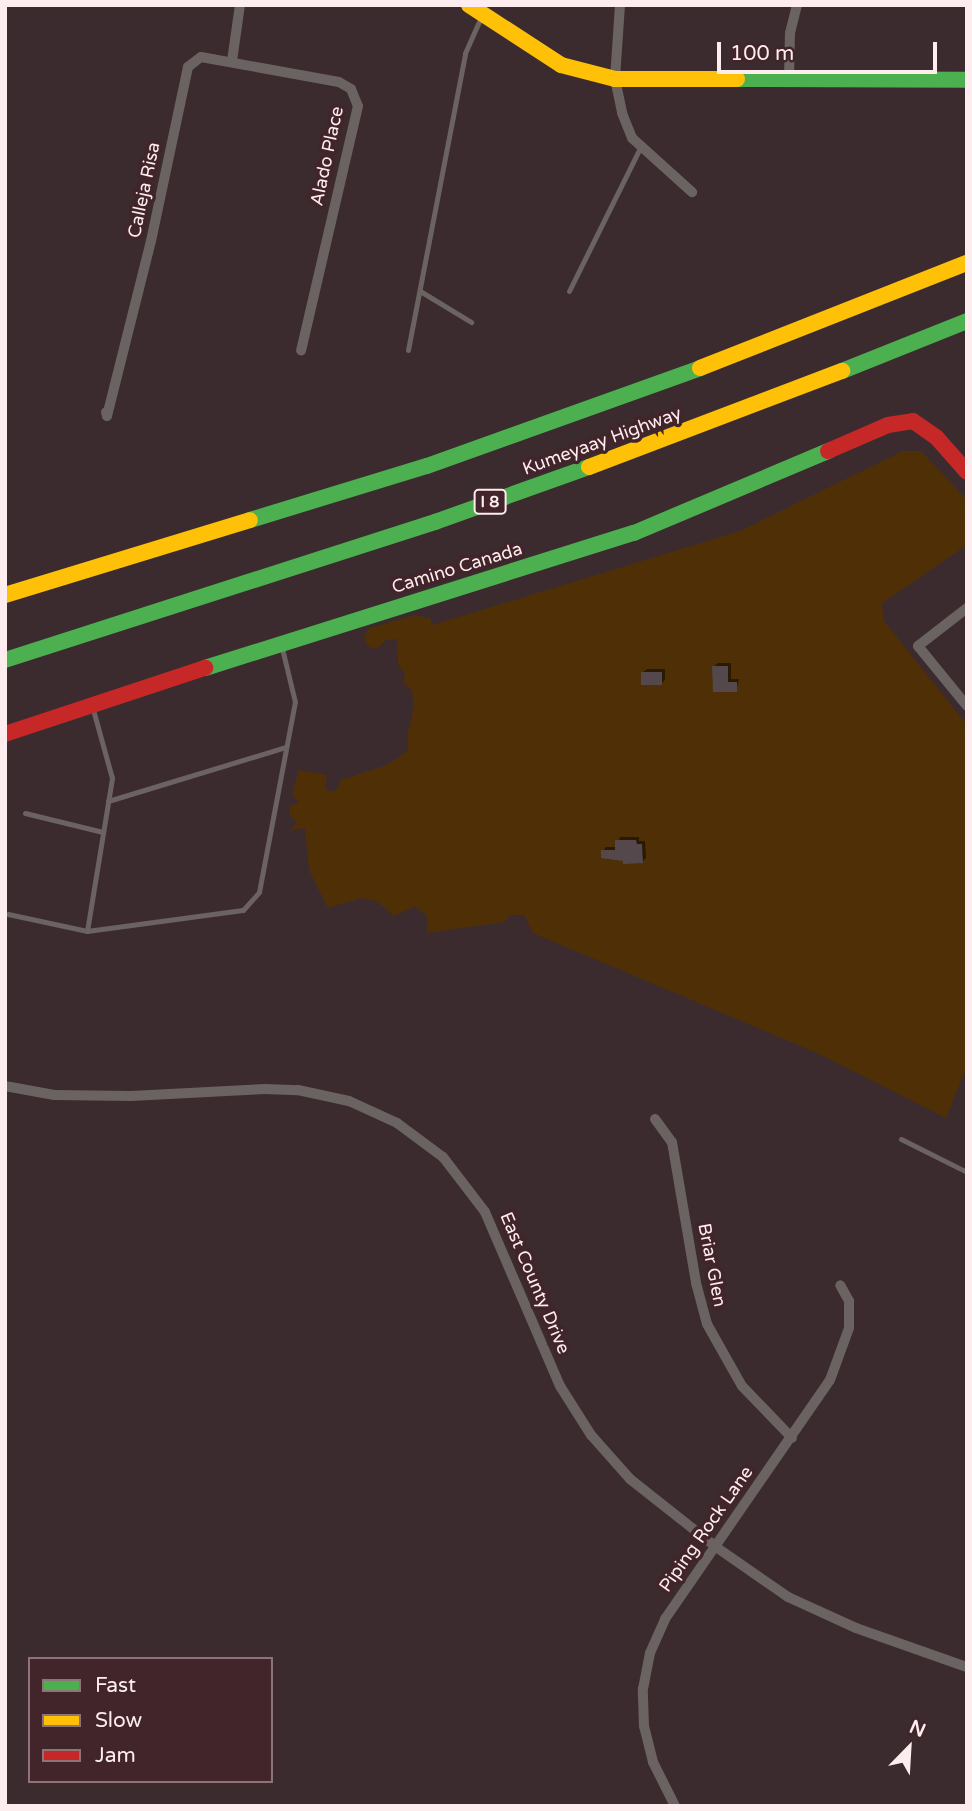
<!DOCTYPE html>
<style>
body{margin:0}
#map{position:relative;width:972px;height:1811px;overflow:hidden;background:#3b2b2e;font-family:"Varela Round",sans-serif}
div>[style]{position:absolute}
[style*='--x']{left:calc(var(--x)*1px);top:calc(var(--y)*1px);width:calc(var(--w)*1px);rotate:calc(var(--a)*1deg)}
.green>*{inset:0;background:#4f3006}
.shadow>*{inset:0;background:#0007}
.building>*{inset:0;background:#54484d;transform-origin:0 0}
.lane>*{height:5px;margin:-2.5px;padding:0 2.5px;transform-origin:2.5px;border-radius:2.5px;background:#6b6262}
.street>*{height:10px;margin:-5px;padding:0 5px;transform-origin:5px;border-radius:5px;background:#6b6262}
.fast>*{height:16px;margin:-8px;padding:0 8px;transform-origin:8px;border-radius:8px;background:#4caf50}
.slow>*{height:16px;margin:-8px;padding:0 8px;transform-origin:8px;border-radius:8px;background:#ffc107}
.jam>*{height:16px;margin:-8px;padding:0 8px;transform-origin:8px;border-radius:8px;background:#c62828}
span{translate:-50% -50%;white-space:nowrap;text-align:center;line-height:1.15;-webkit-text-stroke:7px #42242b;paint-order:stroke}
.shield-label span{padding:2px 5px;background:#42242b;border:2px solid;border-radius:5px;-webkit-text-stroke-width:0}
.shield-label{font-size:16px;color:#fdedef;font-weight:700}
.street-label{font-size:18px;color:#fdedef}
.frame{position:absolute;inset:0;border:7px solid #fdedef;pointer-events:none}
.legend{position:absolute;left:28px;top:1657px;width:245px;height:126px;box-sizing:border-box;background:#42242b;border:2px solid #8d7479;margin:0;padding:9px 12px;list-style:none;font-size:21px;color:#fdedef}
.legend li{display:flex;align-items:center;gap:14px;height:35px}
.legend b{width:35px;border:2px solid #8d7479}
.north{position:absolute;left:874px;top:1713px;width:70px;height:70px;-webkit-text-stroke:5px #42242b;paint-order:stroke;rotate:24deg;font-size:19px;font-weight:700;line-height:28px;text-align:center;color:#fdedef}
.north::after{content:'';display:block;margin:auto;width:24px;height:32px;background:#fdedef;clip-path:polygon(50% 0,100% 100%,50% 72%,0 100%)}
.scale{position:absolute;left:717px;top:42px;width:220px;height:32px;box-sizing:border-box;border:4px solid #fdedef;border-top:0;padding-left:9px;font-size:21px;line-height:24px;white-space:nowrap;color:#fdedef;-webkit-text-stroke:5px #42242b;paint-order:stroke}
</style>
<div id="map">
<div class="green">
<div style="clip-path:polygon(903px 451px,921px 451px,967px 500px,967px 545px,882px 603px,884px 621px,967px 725px,967px 1066px,946px 1118px,817px 1053px,533px 933px,524px 915px,509px 915px,505px 922px,427px 933px,427px 916px,415px 906px,394px 916px,378px 902px,361px 898px,328px 908px,309px 870px,305px 828px,290px 830px,297px 822px,289px 815px,290px 806px,299px 802px,292px 795px,299px 770px,327px 775px,325px 789px,335px 792px,341px 780px,387px 765px,408px 751px,408px 732px,414px 707px,412px 690px,403px 683px,405px 674px,398px 664px,397px 639px,386px 640px,376px 649px,367px 646px,364px 636px,370px 628px,415px 615px,431px 619px,431px 625px,436px 624px,740px 531px)"></div>
</div>
<div class="shadow">
<div style="clip-path:polygon(718px 663px,731px 663px,731px 679px,739px 679px,736px 691px,714px 691px,714px 666px)"></div>
<div style="clip-path:polygon(647px 669px,665px 669px,665px 680px,661px 684px,643px 672px)"></div>
<div style="clip-path:polygon(620px 837px,639px 837px,639px 841px,645px 841px,646px 858px,642px 862px,624px 860px,603px 851px,606px 847px,617px 847px)"></div>
</div>
<div class="building">
<div style="clip-path:polygon(712px 666px,728px 666px,728px 682px,737px 682px,737px 692px,713px 692px)"></div>
<div style="left:641px;top:672px;width:21px;height:13px"></div>
<div style="clip-path:polygon(615px 840px,636px 840px,637px 844px,642px 844px,643px 863px,623px 864px,623px 861px,601px 858px,601px 850px,615px 850px)"></div>
</div>
<div class="lane">
<div style="--x:420;--y:291;--w:60;--a:31.3"></div>
<div style="--x:569;--y:291;--w:162;--a:-63.6"></div>
<div style="--x:408;--y:350;--w:302;--a:-79.1"></div>
<div style="--x:465;--y:53;--w:39;--a:-66"></div>
<div style="--x:108;--y:801;--w:186;--a:-16.9"></div>
<div style="--x:25;--y:813;--w:80;--a:13.7"></div>
<div style="--x:8;--y:914;--w:81;--a:12.1"></div>
<div style="--x:87;--y:931;--w:155;--a:-80.7"></div>
<div style="--x:112;--y:778;--w:75;--a:-105.5"></div>
<div style="--x:87;--y:931;--w:157;--a:-7.7"></div>
<div style="--x:243;--y:910;--w:24;--a:-48"></div>
<div style="--x:259;--y:892;--w:193;--a:-79.3"></div>
<div style="--x:295;--y:702;--w:60;--a:-103.6"></div>
<div style="--x:901;--y:1139;--w:74;--a:26.6"></div>
</div>
<div class="street">
<div style="--x:620;--y:5;--w:74;--a:93.9"></div>
<div style="--x:615;--y:79;--w:35;--a:78"></div>
<div style="--x:622;--y:113;--w:27;--a:68"></div>
<div style="--x:632;--y:138;--w:81;--a:42"></div>
<div style="--x:232;--y:61;--w:57;--a:-81.9"></div>
<div style="--x:789;--y:79;--w:46;--a:-88.8"></div>
<div style="--x:790;--y:33;--w:29;--a:-76"></div>
<div style="--x:106;--y:412;--w:4;--a:76"></div>
<div style="--x:107;--y:416;--w:180;--a:-75.9"></div>
<div style="--x:151;--y:241;--w:178;--a:-78"></div>
<div style="--x:188;--y:67;--w:16;--a:-38"></div>
<div style="--x:201;--y:57;--w:140;--a:10.3"></div>
<div style="--x:339;--y:82;--w:14;--a:30"></div>
<div style="--x:351;--y:89;--w:18;--a:68"></div>
<div style="--x:358;--y:106;--w:251;--a:103.1"></div>
<div style="--x:967;--y:608;--w:62;--a:142.2"></div>
<div style="--x:918;--y:646;--w:77;--a:50.8"></div>
<div style="--x:5;--y:1086;--w:50;--a:10.4"></div>
<div style="--x:54;--y:1095;--w:77;--a:0.7"></div>
<div style="--x:131;--y:1096;--w:134;--a:-3"></div>
<div style="--x:265;--y:1089;--w:33;--a:2"></div>
<div style="--x:298;--y:1090;--w:52;--a:12.2"></div>
<div style="--x:349;--y:1101;--w:53;--a:24.6"></div>
<div style="--x:397;--y:1123;--w:57;--a:36.5"></div>
<div style="--x:443;--y:1157;--w:69;--a:52.6"></div>
<div style="--x:485;--y:1212;--w:189;--a:66.7"></div>
<div style="--x:560;--y:1386;--w:58;--a:57.7"></div>
<div style="--x:591;--y:1435;--w:59;--a:48.4"></div>
<div style="--x:630;--y:1479;--w:110;--a:38.3"></div>
<div style="--x:716;--y:1547;--w:88;--a:34.8"></div>
<div style="--x:788;--y:1597;--w:75;--a:24.5"></div>
<div style="--x:856;--y:1628;--w:118;--a:19.4"></div>
<div style="--x:655;--y:1119;--w:29;--a:54"></div>
<div style="--x:672;--y:1142;--w:143;--a:80.3"></div>
<div style="--x:696;--y:1283;--w:42;--a:75"></div>
<div style="--x:707;--y:1324;--w:71;--a:60.6"></div>
<div style="--x:742;--y:1386;--w:72;--a:46.1"></div>
<div style="--x:675;--y:1806;--w:49;--a:-116.6"></div>
<div style="--x:653;--y:1762;--w:37;--a:-104"></div>
<div style="--x:644;--y:1726;--w:37;--a:-92"></div>
<div style="--x:643;--y:1689;--w:37;--a:-79"></div>
<div style="--x:650;--y:1653;--w:37;--a:-66"></div>
<div style="--x:665;--y:1619;--w:290;--a:-55.4"></div>
<div style="--x:830;--y:1380;--w:55;--a:-69.9"></div>
<div style="--x:849;--y:1328;--w:27;--a:-90"></div>
<div style="--x:849;--y:1301;--w:18;--a:-119"></div>
</div>
<div class="fast">
<div style="--x:737;--y:79;--w:230;--a:0.2"></div>
<div style="--x:842;--y:371;--w:135;--a:-21.8"></div>
<div style="--x:250;--y:520;--w:185;--a:-17"></div>
<div style="--x:427;--y:466;--w:290;--a:-19.7"></div>
<div style="--x:5;--y:660;--w:452;--a:-17.8"></div>
<div style="--x:435;--y:522;--w:164;--a:-19.7"></div>
<div style="--x:205;--y:668;--w:450;--a:-17.5"></div>
<div style="--x:634;--y:533;--w:211;--a:-22.9"></div>
</div>
<div class="slow">
<div style="--x:469;--y:5;--w:110;--a:33.1"></div>
<div style="--x:561;--y:65;--w:56;--a:14.5"></div>
<div style="--x:615;--y:79;--w:122;--a:0"></div>
<div style="--x:700;--y:368;--w:287;--a:-21.5"></div>
<div style="--x:589;--y:467;--w:271;--a:-20.8"></div>
<div style="--x:5;--y:595;--w:256;--a:-17"></div>
</div>
<div class="jam">
<div style="--x:828;--y:451;--w:65;--a:-23.4"></div>
<div style="--x:888;--y:425;--w:25;--a:-9"></div>
<div style="--x:913;--y:421;--w:29;--a:35"></div>
<div style="--x:937;--y:438;--w:45;--a:48.6"></div>
<div style="--x:5;--y:734;--w:211;--a:-18.3"></div>
</div>
<div class="shield-label">
<span style="left:490px;top:502px">I 8</span>
</div>
<div class="street-label">
<span style="left:327px;top:156px;rotate:-78deg">Alado Place</span>
<span style="left:144px;top:190px;rotate:-78deg">Calleja Risa</span>
<span style="left:602px;top:441px;rotate:-20deg">Kumeyaay Highway</span>
<span style="left:457px;top:568px;rotate:-17deg">Camino Canada</span>
<span style="left:712px;top:1265px;rotate:79deg">Briar Glen</span>
<span style="left:535px;top:1283px;rotate:67deg">East County Drive</span>
<span style="left:706px;top:1529px;rotate:-55deg">Piping Rock Lane</span>
</div>
<div class="frame"></div>
<ul class="legend">
<li><b style="height:9px;background:#4caf50"></b>Fast</li>
<li><b style="height:9px;background:#ffc107"></b>Slow</li>
<li><b style="height:9px;background:#c62828"></b>Jam</li>
</ul>
<div class="north">N</div>
<div class="scale">100 m</div>
</div>
